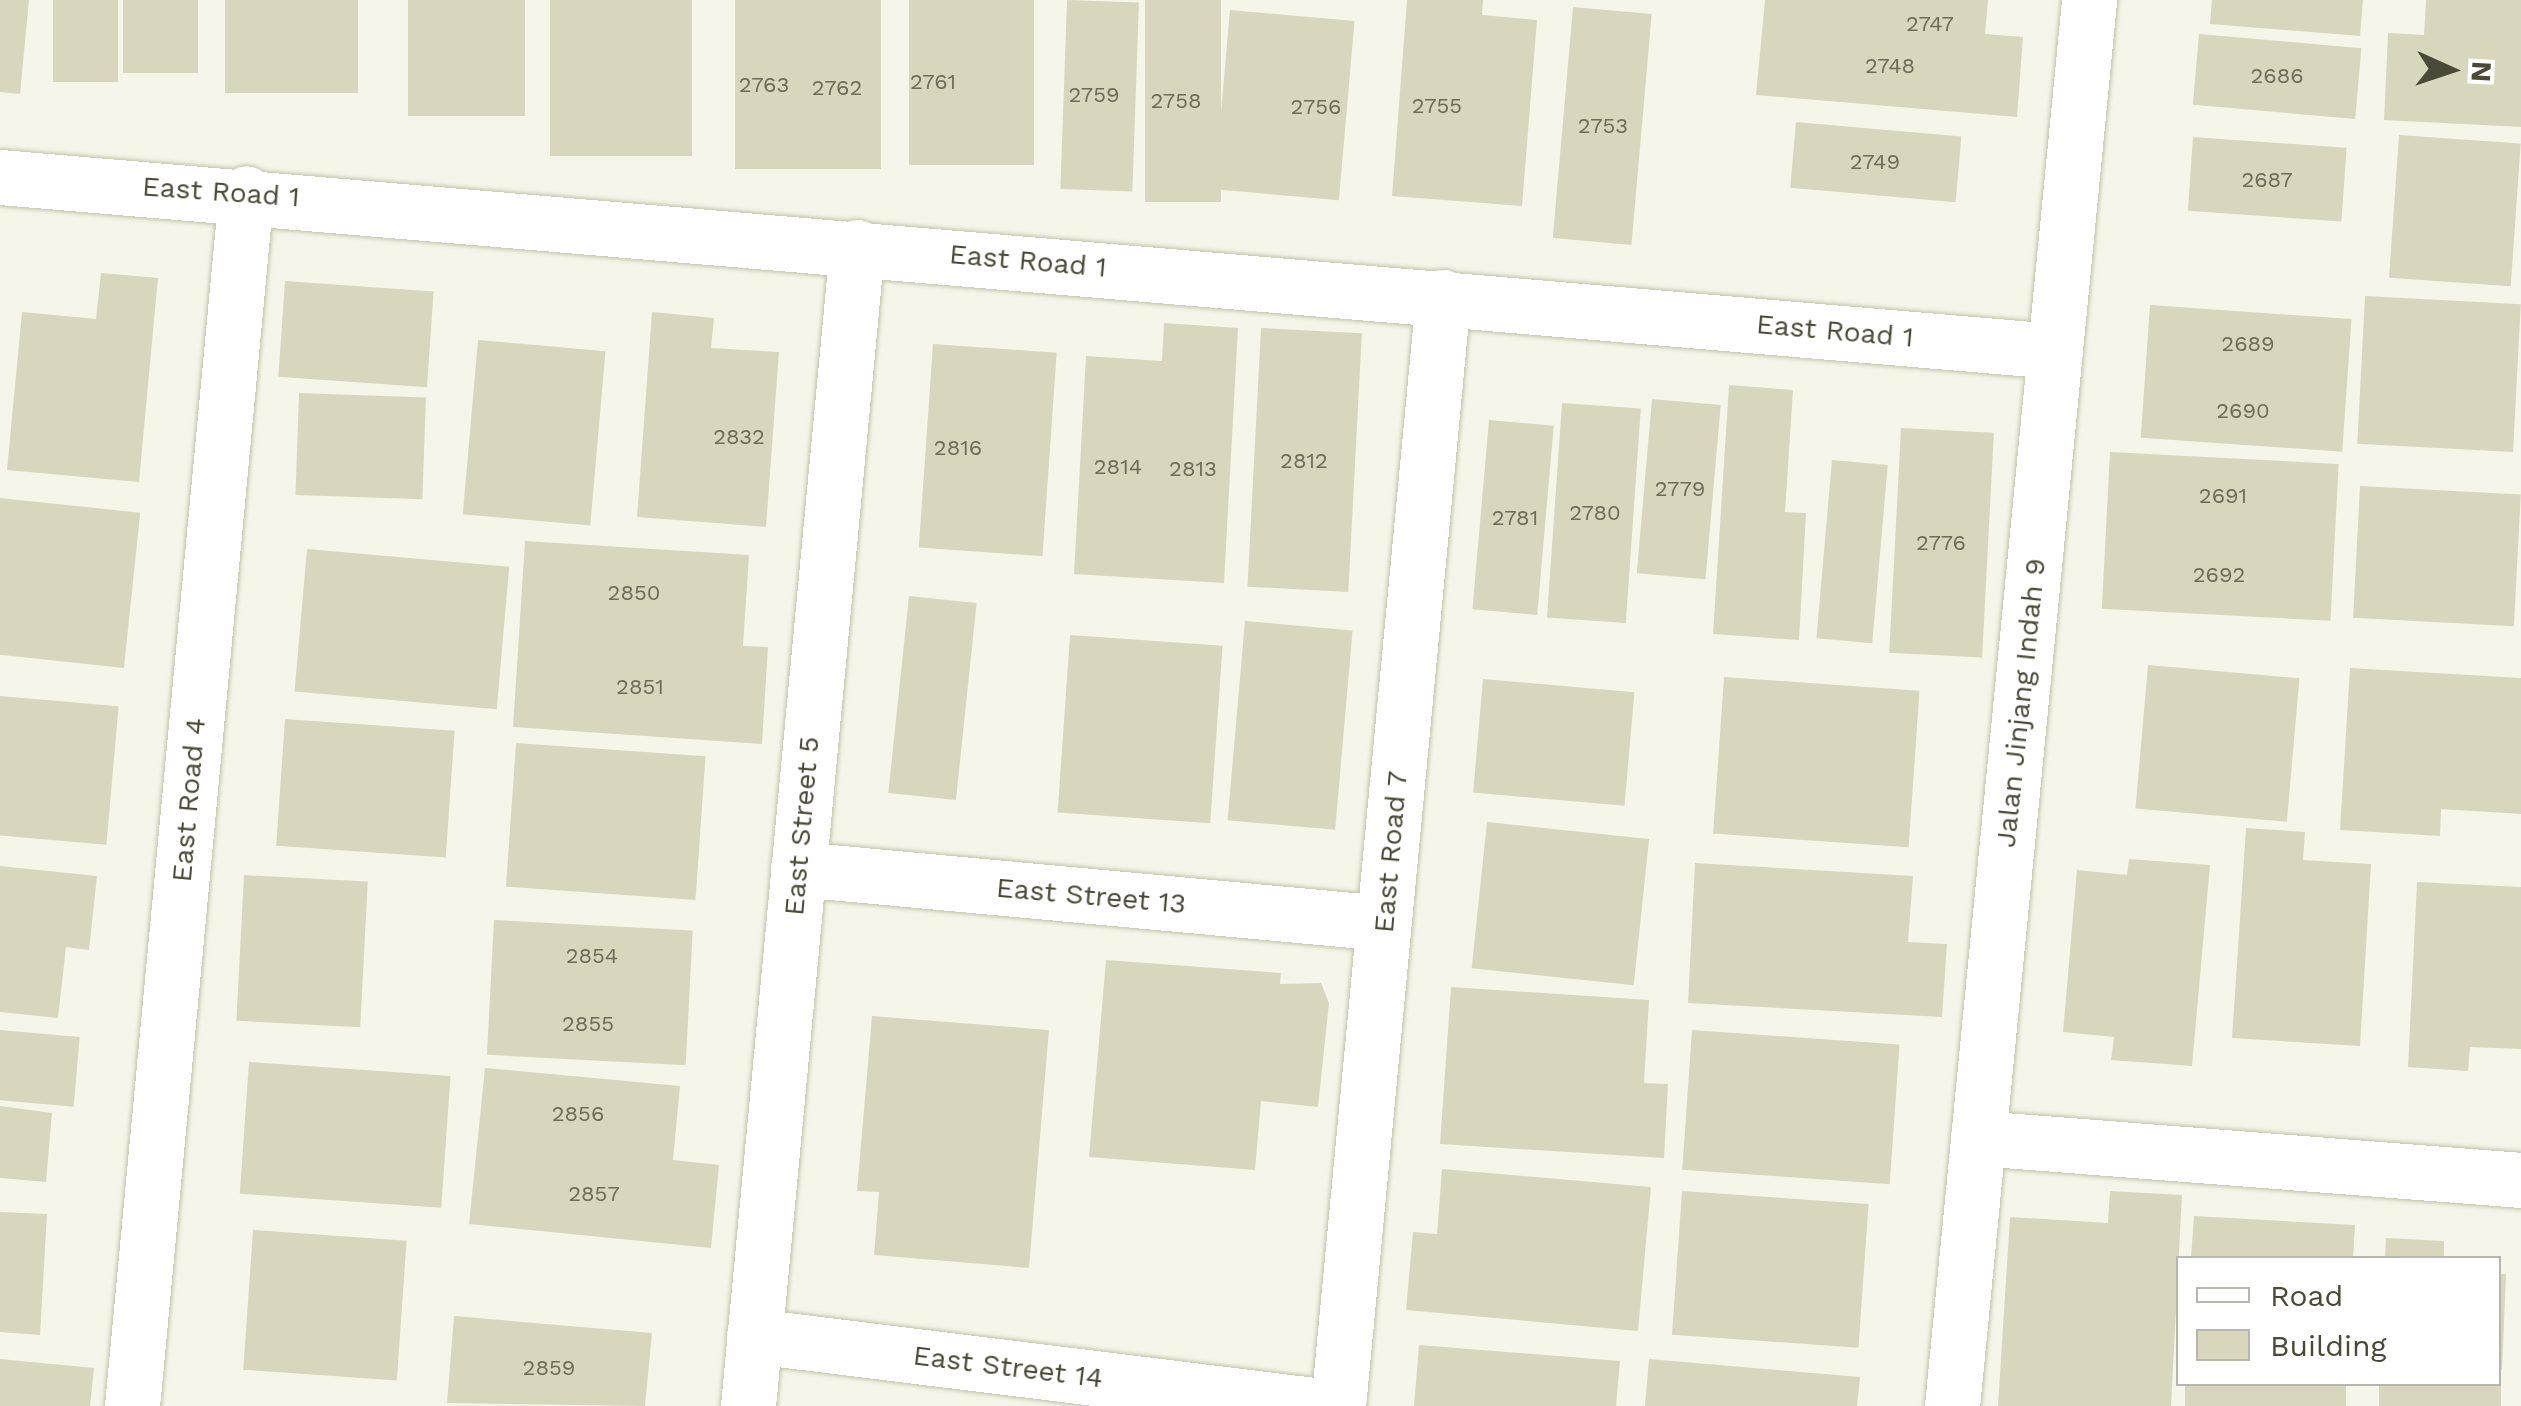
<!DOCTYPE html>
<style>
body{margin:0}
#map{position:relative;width:2521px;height:1406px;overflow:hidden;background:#f5f6e9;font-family:"Work Sans",sans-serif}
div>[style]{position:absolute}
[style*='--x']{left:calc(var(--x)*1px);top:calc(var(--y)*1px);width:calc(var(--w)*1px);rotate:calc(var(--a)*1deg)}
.building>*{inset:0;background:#d8d7be;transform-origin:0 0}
.roads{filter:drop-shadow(0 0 2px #c2c2ab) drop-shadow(0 0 2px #c2c2ab)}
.minor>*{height:55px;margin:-27.5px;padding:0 27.5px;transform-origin:27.5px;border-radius:27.5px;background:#fff}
span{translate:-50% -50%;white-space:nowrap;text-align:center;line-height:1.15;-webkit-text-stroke:8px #fff;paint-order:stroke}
.number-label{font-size:22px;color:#6e6c59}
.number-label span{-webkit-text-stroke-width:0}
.street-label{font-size:28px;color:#4a4937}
.legend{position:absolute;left:2176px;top:1256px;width:325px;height:130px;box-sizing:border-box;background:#fff;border:2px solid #b7b6af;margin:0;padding:12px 18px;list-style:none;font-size:30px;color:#4a4937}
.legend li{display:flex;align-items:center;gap:20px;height:50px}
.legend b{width:50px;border:2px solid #b7b6af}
.north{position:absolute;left:2401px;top:20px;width:100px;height:100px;-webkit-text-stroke:8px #fff;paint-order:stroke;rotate:93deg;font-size:28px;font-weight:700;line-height:40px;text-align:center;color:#4a4937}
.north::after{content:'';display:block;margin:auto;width:35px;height:45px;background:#4a4937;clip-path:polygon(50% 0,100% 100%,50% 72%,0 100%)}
</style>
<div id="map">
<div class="building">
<div style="clip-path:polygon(0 0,29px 0,20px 94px,0 92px)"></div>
<div style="left:53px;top:0;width:65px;height:82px"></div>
<div style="left:123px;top:0;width:75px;height:73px"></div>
<div style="left:225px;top:0;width:133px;height:93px"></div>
<div style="left:408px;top:0;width:117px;height:116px"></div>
<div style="left:550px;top:0;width:142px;height:156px"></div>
<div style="left:735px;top:0;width:146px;height:169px"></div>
<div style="left:909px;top:0;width:125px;height:165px"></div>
<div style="left:1067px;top:0;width:72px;height:189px;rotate:2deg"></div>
<div style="left:1145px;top:0;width:76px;height:202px"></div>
<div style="clip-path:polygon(1407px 0,1483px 0,1482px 15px,1537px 20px,1522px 206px,1392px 196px)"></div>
<div style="clip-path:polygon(1765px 0,1988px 0,1985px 34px,2023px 37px,2017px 117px,1756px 95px)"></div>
<div style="clip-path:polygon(2212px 0,2363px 0,2360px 36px,2210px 24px)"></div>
<div style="clip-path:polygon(2426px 0,2521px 0,2521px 127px,2384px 120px,2388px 33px,2424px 35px)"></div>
<div style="left:1573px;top:7px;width:79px;height:232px;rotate:5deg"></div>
<div style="left:1230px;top:10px;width:125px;height:180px;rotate:5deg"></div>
<div style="left:2199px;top:34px;width:163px;height:71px;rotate:5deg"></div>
<div style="left:1796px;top:122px;width:166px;height:66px;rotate:5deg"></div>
<div style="left:2399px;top:135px;width:122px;height:143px;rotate:4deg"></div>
<div style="left:2193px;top:137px;width:154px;height:74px;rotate:4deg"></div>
<div style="clip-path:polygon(101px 273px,158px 278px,139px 482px,7px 470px,22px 312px,96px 319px)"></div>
<div style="left:285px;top:281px;width:149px;height:96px;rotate:4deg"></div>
<div style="left:2365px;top:296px;width:156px;height:148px;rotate:3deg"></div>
<div style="left:2150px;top:305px;width:202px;height:133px;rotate:4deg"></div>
<div style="clip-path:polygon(652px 312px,714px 318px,711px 348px,779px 352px,766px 527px,637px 517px)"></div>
<div style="clip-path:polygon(1164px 323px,1238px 328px,1224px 583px,1074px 574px,1086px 356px,1162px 361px)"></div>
<div style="left:1261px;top:328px;width:101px;height:259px;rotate:3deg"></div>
<div style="left:478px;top:340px;width:128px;height:175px;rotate:5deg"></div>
<div style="left:933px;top:344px;width:124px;height:204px;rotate:4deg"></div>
<div style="clip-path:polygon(1729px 385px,1793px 390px,1785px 512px,1806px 513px,1799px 640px,1713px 634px)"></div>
<div style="left:299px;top:393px;width:127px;height:102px;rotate:2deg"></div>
<div style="left:1652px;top:399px;width:69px;height:175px;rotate:5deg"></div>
<div style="left:1562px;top:403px;width:79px;height:215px;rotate:4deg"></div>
<div style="left:1489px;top:420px;width:65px;height:190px;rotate:5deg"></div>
<div style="left:1901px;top:428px;width:93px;height:225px;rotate:3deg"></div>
<div style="left:2110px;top:452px;width:229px;height:157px;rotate:3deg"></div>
<div style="left:1832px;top:460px;width:56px;height:179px;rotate:5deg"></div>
<div style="left:2360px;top:486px;width:161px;height:132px;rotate:3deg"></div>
<div style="left:0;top:498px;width:141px;height:156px;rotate:6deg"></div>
<div style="clip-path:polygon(525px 541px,749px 555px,743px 646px,768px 647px,762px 744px,513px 727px)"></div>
<div style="left:307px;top:549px;width:203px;height:143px;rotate:5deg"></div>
<div style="left:909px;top:596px;width:68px;height:198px;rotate:6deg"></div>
<div style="left:1245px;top:621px;width:108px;height:200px;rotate:5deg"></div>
<div style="left:1070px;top:635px;width:153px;height:178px;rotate:4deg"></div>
<div style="left:2148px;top:665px;width:152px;height:144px;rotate:5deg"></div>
<div style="clip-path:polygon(2350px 668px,2521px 678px,2521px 814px,2441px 809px,2440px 836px,2340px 830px)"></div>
<div style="left:1724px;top:677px;width:196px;height:157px;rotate:4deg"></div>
<div style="left:1483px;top:679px;width:152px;height:114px;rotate:5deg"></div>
<div style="left:0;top:696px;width:119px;height:139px;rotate:5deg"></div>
<div style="left:285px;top:719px;width:170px;height:127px;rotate:4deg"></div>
<div style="left:516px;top:743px;width:190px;height:144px;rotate:4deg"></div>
<div style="left:1487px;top:822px;width:163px;height:147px;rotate:6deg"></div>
<div style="clip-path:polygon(2246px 828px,2305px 832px,2303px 860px,2371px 864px,2360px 1046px,2232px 1038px)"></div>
<div style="clip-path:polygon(2129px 859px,2210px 865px,2192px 1066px,2111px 1060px,2114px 1037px,2063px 1032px,2077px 870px,2127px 875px)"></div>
<div style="clip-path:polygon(1695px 863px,1913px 876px,1908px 942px,1947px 944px,1942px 1017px,1688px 1003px)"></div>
<div style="clip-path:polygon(0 866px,97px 876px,89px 950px,66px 947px,58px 1018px,0 1012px)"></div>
<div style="left:244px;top:875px;width:124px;height:146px;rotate:3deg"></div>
<div style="clip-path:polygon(2417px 882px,2521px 887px,2521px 1049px,2470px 1047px,2468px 1071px,2408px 1067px)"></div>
<div style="left:494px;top:920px;width:199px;height:135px;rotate:3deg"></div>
<div style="clip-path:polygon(1106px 960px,1281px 973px,1280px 984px,1321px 983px,1329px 1003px,1318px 1107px,1261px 1101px,1255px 1170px,1089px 1157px)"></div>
<div style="clip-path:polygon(1451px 987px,1649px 1000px,1644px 1083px,1668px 1084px,1664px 1158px,1440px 1144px)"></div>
<div style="clip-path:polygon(872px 1016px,1049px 1030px,1029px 1268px,874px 1255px,879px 1192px,857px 1191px)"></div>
<div style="left:0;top:1030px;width:80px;height:70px;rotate:5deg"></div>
<div style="left:1692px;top:1030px;width:208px;height:140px;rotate:4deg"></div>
<div style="left:249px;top:1062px;width:202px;height:132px;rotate:4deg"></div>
<div style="clip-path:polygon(485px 1068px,680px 1086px,673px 1160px,719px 1165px,711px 1248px,469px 1224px)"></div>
<div style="clip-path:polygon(0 1106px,52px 1113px,46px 1182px,0 1178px)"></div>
<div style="clip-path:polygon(1442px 1169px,1651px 1187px,1638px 1331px,1406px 1310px,1413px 1232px,1437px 1234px)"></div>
<div style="left:1682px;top:1191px;width:187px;height:144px;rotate:4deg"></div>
<div style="clip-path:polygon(2110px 1191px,2182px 1195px,2171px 1406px,1998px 1406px,2010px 1217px,2108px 1223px)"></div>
<div style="clip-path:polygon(0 1212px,47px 1214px,40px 1335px,0 1332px)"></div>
<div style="clip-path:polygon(2194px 1216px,2355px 1225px,2353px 1258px,2191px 1258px)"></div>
<div style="left:253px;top:1230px;width:154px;height:140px;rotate:4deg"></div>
<div style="clip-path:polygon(2386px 1238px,2444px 1241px,2444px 1258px,2385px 1258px)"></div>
<div style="clip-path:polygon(2498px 1274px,2506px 1274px,2502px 1370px,2498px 1370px)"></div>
<div style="clip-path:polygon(454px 1316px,652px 1333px,645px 1406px,447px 1403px)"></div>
<div style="clip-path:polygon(1419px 1345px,1620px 1361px,1616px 1406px,1414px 1406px)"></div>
<div style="clip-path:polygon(0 1359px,94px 1368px,90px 1406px,0 1406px)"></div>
<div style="clip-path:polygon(1649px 1359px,1860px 1377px,1857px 1406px,1645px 1406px)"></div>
<div style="left:2185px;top:1384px;width:161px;height:22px"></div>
<div style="left:2379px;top:1384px;width:122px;height:22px"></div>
</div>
<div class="roads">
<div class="minor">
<div style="--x:0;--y:177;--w:2062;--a:4.84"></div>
<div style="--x:798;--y:869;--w:588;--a:5.26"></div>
<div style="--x:1978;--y:1138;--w:545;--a:4.42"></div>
<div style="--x:754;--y:1336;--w:572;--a:7.03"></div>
<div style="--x:132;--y:1406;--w:1218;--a:-84.63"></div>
<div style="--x:748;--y:1406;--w:1164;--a:-84.63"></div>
<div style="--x:1338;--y:1406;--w:1114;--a:-84.59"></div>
<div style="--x:1952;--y:1406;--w:1413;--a:-84.43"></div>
</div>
</div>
<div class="number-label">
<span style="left:1930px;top:24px">2747</span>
<span style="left:1890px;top:66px">2748</span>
<span style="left:2277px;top:76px">2686</span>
<span style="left:933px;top:82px">2761</span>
<span style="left:764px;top:85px">2763</span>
<span style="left:837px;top:88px">2762</span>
<span style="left:1094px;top:95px">2759</span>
<span style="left:1176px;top:101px">2758</span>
<span style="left:1437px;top:106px">2755</span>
<span style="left:1316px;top:107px">2756</span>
<span style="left:1603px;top:126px">2753</span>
<span style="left:1875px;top:162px">2749</span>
<span style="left:2267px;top:180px">2687</span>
<span style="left:2248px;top:344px">2689</span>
<span style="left:2243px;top:411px">2690</span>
<span style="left:739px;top:437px">2832</span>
<span style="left:958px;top:448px">2816</span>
<span style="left:1304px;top:461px">2812</span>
<span style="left:1118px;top:467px">2814</span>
<span style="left:1193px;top:469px">2813</span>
<span style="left:1680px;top:489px">2779</span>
<span style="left:2223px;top:496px">2691</span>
<span style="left:1595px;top:513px">2780</span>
<span style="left:1515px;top:518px">2781</span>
<span style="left:1941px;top:543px">2776</span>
<span style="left:2219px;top:575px">2692</span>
<span style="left:634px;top:593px">2850</span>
<span style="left:640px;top:687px">2851</span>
<span style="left:592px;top:956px">2854</span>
<span style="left:588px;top:1024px">2855</span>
<span style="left:578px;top:1114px">2856</span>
<span style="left:594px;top:1194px">2857</span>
<span style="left:549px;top:1368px">2859</span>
</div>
<div class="street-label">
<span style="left:221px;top:192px;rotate:4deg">East Road 1</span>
<span style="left:1028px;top:261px;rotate:5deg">East Road 1</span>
<span style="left:1835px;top:331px;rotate:5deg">East Road 1</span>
<span style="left:2021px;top:703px;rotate:-84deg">Jalan Jinjang Indah 9</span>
<span style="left:189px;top:800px;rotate:-85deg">East Road 4</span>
<span style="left:802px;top:826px;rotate:-85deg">East Street 5</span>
<span style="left:1391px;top:852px;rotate:-85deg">East Road 7</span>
<span style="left:1091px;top:896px;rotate:5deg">East Street 13</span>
<span style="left:1008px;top:1367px;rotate:7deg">East Street 14</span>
</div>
<ul class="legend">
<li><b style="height:12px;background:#fff"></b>Road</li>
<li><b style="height:28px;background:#d8d7be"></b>Building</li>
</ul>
<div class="north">N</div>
</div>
